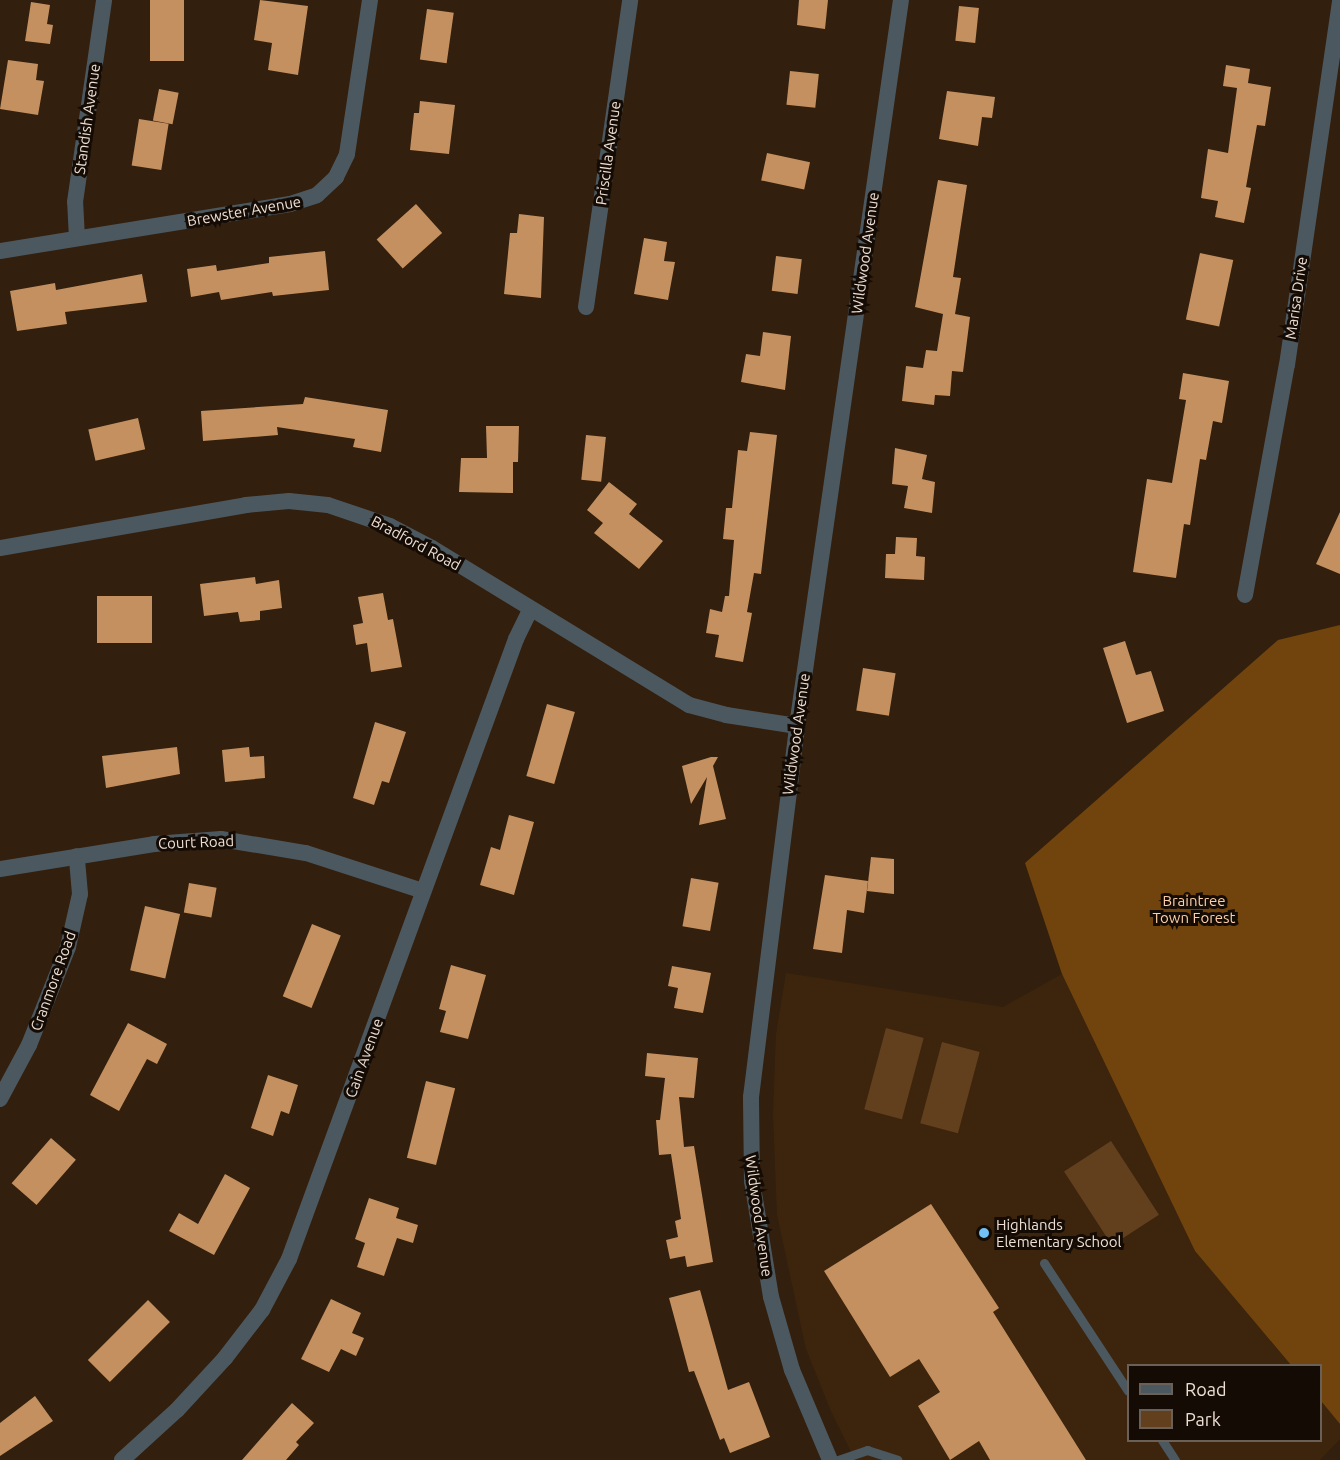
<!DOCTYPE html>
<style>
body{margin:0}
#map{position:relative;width:1340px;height:1460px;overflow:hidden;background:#321f0d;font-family:Ubuntu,sans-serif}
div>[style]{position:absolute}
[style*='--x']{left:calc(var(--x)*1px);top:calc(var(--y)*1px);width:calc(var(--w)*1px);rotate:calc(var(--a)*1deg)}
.built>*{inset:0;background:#3d250d}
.green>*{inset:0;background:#62401e;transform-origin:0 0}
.forest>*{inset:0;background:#71430d}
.building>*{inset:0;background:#c49060;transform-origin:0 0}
.service>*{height:9px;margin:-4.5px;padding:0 4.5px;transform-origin:4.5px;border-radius:4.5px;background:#4c585f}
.minor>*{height:16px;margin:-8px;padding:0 8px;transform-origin:8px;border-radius:8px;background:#4c585f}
.tertiary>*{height:16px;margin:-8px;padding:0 8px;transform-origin:8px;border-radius:8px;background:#4c585f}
.dots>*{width:16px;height:16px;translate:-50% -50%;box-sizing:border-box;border:3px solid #140b05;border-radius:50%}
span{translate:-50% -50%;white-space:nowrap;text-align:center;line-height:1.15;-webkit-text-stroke:6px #140b05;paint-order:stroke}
.street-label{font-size:15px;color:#eddfd4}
.park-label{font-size:15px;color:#fccfa8}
.poi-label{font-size:15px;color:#eddfd4}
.left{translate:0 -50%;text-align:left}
.legend{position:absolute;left:1127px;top:1364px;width:195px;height:78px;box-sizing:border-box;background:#140b05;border:2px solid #6b6058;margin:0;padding:8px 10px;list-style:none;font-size:18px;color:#eddfd4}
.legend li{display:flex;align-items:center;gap:12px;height:30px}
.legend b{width:30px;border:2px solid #6b6058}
</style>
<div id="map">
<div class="built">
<div style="clip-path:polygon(786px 973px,1003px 1007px,1062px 974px,1195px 1251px,1291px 1365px,1128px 1366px,1128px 1440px,1320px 1440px,1321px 1401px,1340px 1424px,1340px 1439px,1320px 1460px,855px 1460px,830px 1409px,806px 1349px,777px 1215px,773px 1114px,776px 1034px)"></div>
</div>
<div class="green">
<div style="left:886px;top:1028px;width:39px;height:84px;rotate:15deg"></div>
<div style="left:942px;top:1042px;width:39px;height:84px;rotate:15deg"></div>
<div style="left:1111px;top:1141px;width:88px;height:56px;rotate:57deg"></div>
</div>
<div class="forest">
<div style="clip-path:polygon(1340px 625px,1340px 1424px,1321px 1401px,1320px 1366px,1291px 1365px,1195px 1251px,1062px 974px,1025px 863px,1278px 640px)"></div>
</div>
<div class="building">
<div style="left:150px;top:0;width:34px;height:61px"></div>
<div style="clip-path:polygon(260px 0,308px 6px,298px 75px,268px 70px,272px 43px,254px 40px)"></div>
<div style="clip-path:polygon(799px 0,828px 0,825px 29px,797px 25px)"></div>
<div style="clip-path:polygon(31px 2px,50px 5px,47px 24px,53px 25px,50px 44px,25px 41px)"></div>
<div style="left:959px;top:6px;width:20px;height:35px;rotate:6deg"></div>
<div style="left:427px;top:9px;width:27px;height:51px;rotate:8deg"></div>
<div style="clip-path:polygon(8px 60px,38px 64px,36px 80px,44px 81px,38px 115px,0 109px)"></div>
<div style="clip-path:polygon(1226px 65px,1250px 69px,1248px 83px,1271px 87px,1265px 126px,1257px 125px,1246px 187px,1251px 188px,1244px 223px,1215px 217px,1218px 201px,1201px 198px,1208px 149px,1228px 153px,1237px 88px,1223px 86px)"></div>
<div style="left:790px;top:71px;width:29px;height:34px;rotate:6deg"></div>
<div style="left:159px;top:89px;width:20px;height:32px;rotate:11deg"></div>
<div style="clip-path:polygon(947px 91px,995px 97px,992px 118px,982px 117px,978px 146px,939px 139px)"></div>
<div style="clip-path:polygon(420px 101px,455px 105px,449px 154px,410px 150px,414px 113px,419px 113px)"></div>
<div style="left:139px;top:119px;width:30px;height:47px;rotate:9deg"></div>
<div style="left:767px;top:153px;width:44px;height:28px;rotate:12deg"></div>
<div style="clip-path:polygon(938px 180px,967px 185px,953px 277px,961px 278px,955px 314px,970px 317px,963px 372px,952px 371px,950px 396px,935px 395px,934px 405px,902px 401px,906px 366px,923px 368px,926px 350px,937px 351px,943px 314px,915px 307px)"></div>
<div style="left:416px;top:204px;width:39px;height:53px;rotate:48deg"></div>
<div style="clip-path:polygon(519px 214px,544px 217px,541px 298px,504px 294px,510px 233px,517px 233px)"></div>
<div style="clip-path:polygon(644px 238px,667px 242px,664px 261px,675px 262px,668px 300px,634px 294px)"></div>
<div style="clip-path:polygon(325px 251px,329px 290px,273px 296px,272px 292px,221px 300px,219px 292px,191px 297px,187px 269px,216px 265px,217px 271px,269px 263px,269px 257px)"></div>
<div style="left:1200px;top:253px;width:34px;height:68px;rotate:12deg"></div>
<div style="left:776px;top:256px;width:26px;height:35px;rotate:7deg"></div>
<div style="clip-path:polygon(142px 274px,147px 302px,65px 312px,67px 324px,17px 331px,10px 291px,55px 283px,56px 290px)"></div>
<div style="clip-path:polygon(763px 332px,791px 336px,785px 390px,741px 382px,746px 354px,760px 356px)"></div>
<div style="clip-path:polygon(1183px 373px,1229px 381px,1222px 423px,1213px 421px,1206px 460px,1200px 459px,1190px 525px,1184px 524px,1176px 578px,1133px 572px,1147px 479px,1172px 483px,1186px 400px,1179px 399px)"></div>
<div style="clip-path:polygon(305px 397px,388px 410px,381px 452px,353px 447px,355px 439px,277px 427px,278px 435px,203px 441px,201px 411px,303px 404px)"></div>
<div style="left:138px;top:418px;width:32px;height:51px;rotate:77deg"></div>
<div style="clip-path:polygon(486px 426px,519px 426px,518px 462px,513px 462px,513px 493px,459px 492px,461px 458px,487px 458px)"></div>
<div style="clip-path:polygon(750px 432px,777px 435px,761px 574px,754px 573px,747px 612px,752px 613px,743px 662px,715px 657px,719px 635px,706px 633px,710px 609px,722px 612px,725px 596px,729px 596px,734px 540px,723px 539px,726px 508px,732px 508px,738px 450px,747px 451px)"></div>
<div style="left:586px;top:435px;width:20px;height:45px;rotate:6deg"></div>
<div style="clip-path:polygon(895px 448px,927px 455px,922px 479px,935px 482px,932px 513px,904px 508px,908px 486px,892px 484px)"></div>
<div style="clip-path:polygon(609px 482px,637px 504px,629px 514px,663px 541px,639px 569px,594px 533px,603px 523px,587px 510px)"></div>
<div style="clip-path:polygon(1340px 512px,1340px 574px,1316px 564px)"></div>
<div style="clip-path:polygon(896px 537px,917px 538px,916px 556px,925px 557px,924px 580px,885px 578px,886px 554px,895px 554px)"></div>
<div style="clip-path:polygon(255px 577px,256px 584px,279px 580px,282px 608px,260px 611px,260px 620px,240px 622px,238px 612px,204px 616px,200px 584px)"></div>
<div style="clip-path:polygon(383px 593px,388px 620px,393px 619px,402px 667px,371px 672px,367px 643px,356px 645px,353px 625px,363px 623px,358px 597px)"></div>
<div style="left:97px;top:596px;width:55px;height:47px"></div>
<div style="clip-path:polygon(1125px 641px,1136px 675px,1151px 671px,1164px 711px,1127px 723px,1103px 648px)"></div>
<div style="left:863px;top:668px;width:33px;height:43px;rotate:9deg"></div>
<div style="left:547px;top:704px;width:29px;height:75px;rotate:16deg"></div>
<div style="clip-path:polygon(375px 722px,406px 732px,389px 783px,382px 781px,374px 805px,353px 798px)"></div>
<div style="clip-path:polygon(177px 747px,180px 774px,106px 788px,102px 756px)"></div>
<div style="clip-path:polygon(249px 747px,250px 757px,264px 756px,265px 778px,225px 782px,222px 750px)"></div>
<div style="clip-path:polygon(711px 757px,718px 757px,713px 766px,726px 819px,699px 825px,707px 777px,691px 804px,682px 766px)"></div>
<div style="clip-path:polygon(509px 815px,534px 822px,514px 895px,480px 885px,491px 847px,500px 850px)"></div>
<div style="clip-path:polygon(871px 857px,894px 859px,894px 894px,867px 891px)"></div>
<div style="clip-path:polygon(825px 875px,868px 881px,864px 913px,847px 910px,842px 953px,813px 949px)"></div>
<div style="left:691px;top:878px;width:28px;height:49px;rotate:10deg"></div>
<div style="left:189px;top:883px;width:28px;height:30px;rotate:10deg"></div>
<div style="left:145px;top:906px;width:36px;height:66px;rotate:13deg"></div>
<div style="left:312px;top:924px;width:31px;height:78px;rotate:22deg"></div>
<div style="clip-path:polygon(451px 965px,486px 975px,468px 1039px,440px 1032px,446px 1011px,439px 1009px)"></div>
<div style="clip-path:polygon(672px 966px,711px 973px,703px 1013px,674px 1008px,678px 988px,668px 986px)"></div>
<div style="clip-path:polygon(128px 1023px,167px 1044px,157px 1064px,147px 1059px,119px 1111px,90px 1095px)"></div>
<div style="clip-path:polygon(647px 1053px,698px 1058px,694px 1098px,679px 1097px,684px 1147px,694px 1146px,713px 1262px,687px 1267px,685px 1256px,670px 1259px,666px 1240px,678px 1237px,675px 1221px,681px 1219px,671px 1154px,659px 1155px,656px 1120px,660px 1120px,665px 1078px,645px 1076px)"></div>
<div style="clip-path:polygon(268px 1075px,298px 1085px,289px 1114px,281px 1111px,273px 1136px,251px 1128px)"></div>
<div style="left:426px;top:1081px;width:30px;height:79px;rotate:14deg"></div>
<div style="left:51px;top:1138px;width:33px;height:60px;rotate:41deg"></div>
<div style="clip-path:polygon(225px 1174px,250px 1188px,214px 1255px,169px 1231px,179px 1213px,198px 1224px)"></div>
<div style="clip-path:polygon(369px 1198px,399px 1208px,396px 1218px,418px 1225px,413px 1243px,397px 1238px,384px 1276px,357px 1267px,365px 1243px,355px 1239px)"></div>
<div style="clip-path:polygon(931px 1204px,999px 1308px,993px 1312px,1086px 1460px,990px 1460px,979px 1441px,950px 1460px,918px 1406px,940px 1392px,919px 1359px,890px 1377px,824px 1271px)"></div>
<div style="clip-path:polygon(700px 1290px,728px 1390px,749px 1382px,770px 1437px,730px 1453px,724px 1438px,720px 1440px,694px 1371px,689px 1372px,669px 1298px)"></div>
<div style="clip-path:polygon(331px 1299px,361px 1313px,352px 1333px,364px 1338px,356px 1356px,341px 1349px,329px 1372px,301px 1359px)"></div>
<div style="left:148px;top:1300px;width:31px;height:85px;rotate:45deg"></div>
<div style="clip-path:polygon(35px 1396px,53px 1421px,0 1456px,0 1423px)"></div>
<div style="clip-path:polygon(292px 1403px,314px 1423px,296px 1442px,299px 1445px,286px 1460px,242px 1460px)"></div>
</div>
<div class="service">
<div style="--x:1044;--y:1263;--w:153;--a:56.7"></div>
<div style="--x:1162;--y:1440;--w:24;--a:57"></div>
<div style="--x:838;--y:1460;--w:31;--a:-19"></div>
<div style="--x:867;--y:1450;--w:32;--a:18"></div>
</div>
<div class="minor">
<div style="--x:77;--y:238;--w:36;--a:-93"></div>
<div style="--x:75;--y:202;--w:204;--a:-81.8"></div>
<div style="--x:0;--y:251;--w:294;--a:-9.2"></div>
<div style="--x:290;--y:204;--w:28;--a:-18"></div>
<div style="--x:317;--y:195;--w:26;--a:-43"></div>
<div style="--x:336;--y:177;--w:25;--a:-64"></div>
<div style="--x:347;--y:154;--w:156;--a:-81.5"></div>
<div style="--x:586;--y:307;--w:310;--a:-81.8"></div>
<div style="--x:0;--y:548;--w:250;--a:-9.9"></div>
<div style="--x:246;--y:505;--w:43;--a:-5.3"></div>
<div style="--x:289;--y:501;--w:39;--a:6"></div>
<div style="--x:328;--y:505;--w:65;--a:18.7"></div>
<div style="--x:390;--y:526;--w:47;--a:27.6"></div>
<div style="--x:432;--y:548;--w:301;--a:31.4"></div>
<div style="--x:689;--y:705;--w:38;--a:15"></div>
<div style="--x:726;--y:715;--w:72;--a:8.8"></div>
<div style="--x:1245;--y:595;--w:234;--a:-79.7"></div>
<div style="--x:1287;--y:365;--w:369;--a:-81.7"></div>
<div style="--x:0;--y:869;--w:156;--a:-9.2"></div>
<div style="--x:154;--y:844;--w:67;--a:-4.3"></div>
<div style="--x:221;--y:839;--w:86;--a:9.4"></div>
<div style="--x:306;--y:853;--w:123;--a:18"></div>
<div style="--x:0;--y:1099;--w:61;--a:-61.8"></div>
<div style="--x:29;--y:1045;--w:105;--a:-68.3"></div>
<div style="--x:68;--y:947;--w:54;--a:-77.2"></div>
<div style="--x:80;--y:894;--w:38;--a:-95"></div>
<div style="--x:122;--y:1460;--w:74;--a:-42.3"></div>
<div style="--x:177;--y:1410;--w:71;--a:-47.3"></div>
<div style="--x:225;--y:1358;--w:61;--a:-52.4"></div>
<div style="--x:262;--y:1310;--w:58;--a:-62.1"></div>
<div style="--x:289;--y:1259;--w:660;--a:-69.89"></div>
<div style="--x:516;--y:639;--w:32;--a:-64"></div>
</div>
<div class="tertiary">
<div style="--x:830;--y:1460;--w:98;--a:-112.9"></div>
<div style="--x:792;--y:1370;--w:76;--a:-106"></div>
<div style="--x:771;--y:1297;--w:118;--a:-99.3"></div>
<div style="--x:752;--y:1181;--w:84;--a:-90.7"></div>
<div style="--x:751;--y:1097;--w:374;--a:-82.9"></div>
<div style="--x:797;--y:726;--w:733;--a:-81.85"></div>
</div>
<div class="dots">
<div style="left:984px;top:1233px;background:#71c1f5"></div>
</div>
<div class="street-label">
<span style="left:87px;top:119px;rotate:-82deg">Standish Avenue</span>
<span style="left:608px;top:153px;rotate:-82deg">Priscilla Avenue</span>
<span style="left:244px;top:211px;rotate:-10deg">Brewster Avenue</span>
<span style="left:865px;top:253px;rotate:-82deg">Wildwood Avenue</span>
<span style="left:1296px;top:298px;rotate:-82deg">Marisa Drive</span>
<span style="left:416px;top:543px;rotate:28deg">Bradford Road</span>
<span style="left:796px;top:734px;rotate:-82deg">Wildwood Avenue</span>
<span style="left:196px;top:842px;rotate:-2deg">Court Road</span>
<span style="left:53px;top:981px;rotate:-70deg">Cranmore Road</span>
<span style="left:364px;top:1058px;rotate:-70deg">Cain Avenue</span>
<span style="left:759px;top:1216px;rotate:82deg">Wildwood Avenue</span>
</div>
<div class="park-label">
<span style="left:1194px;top:909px">Braintree<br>Town Forest</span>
</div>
<div class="poi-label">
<span class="left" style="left:996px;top:1233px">Highlands<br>Elementary School</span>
</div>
<ul class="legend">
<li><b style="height:8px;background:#4c585f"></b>Road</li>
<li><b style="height:16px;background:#62401e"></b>Park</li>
</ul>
</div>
